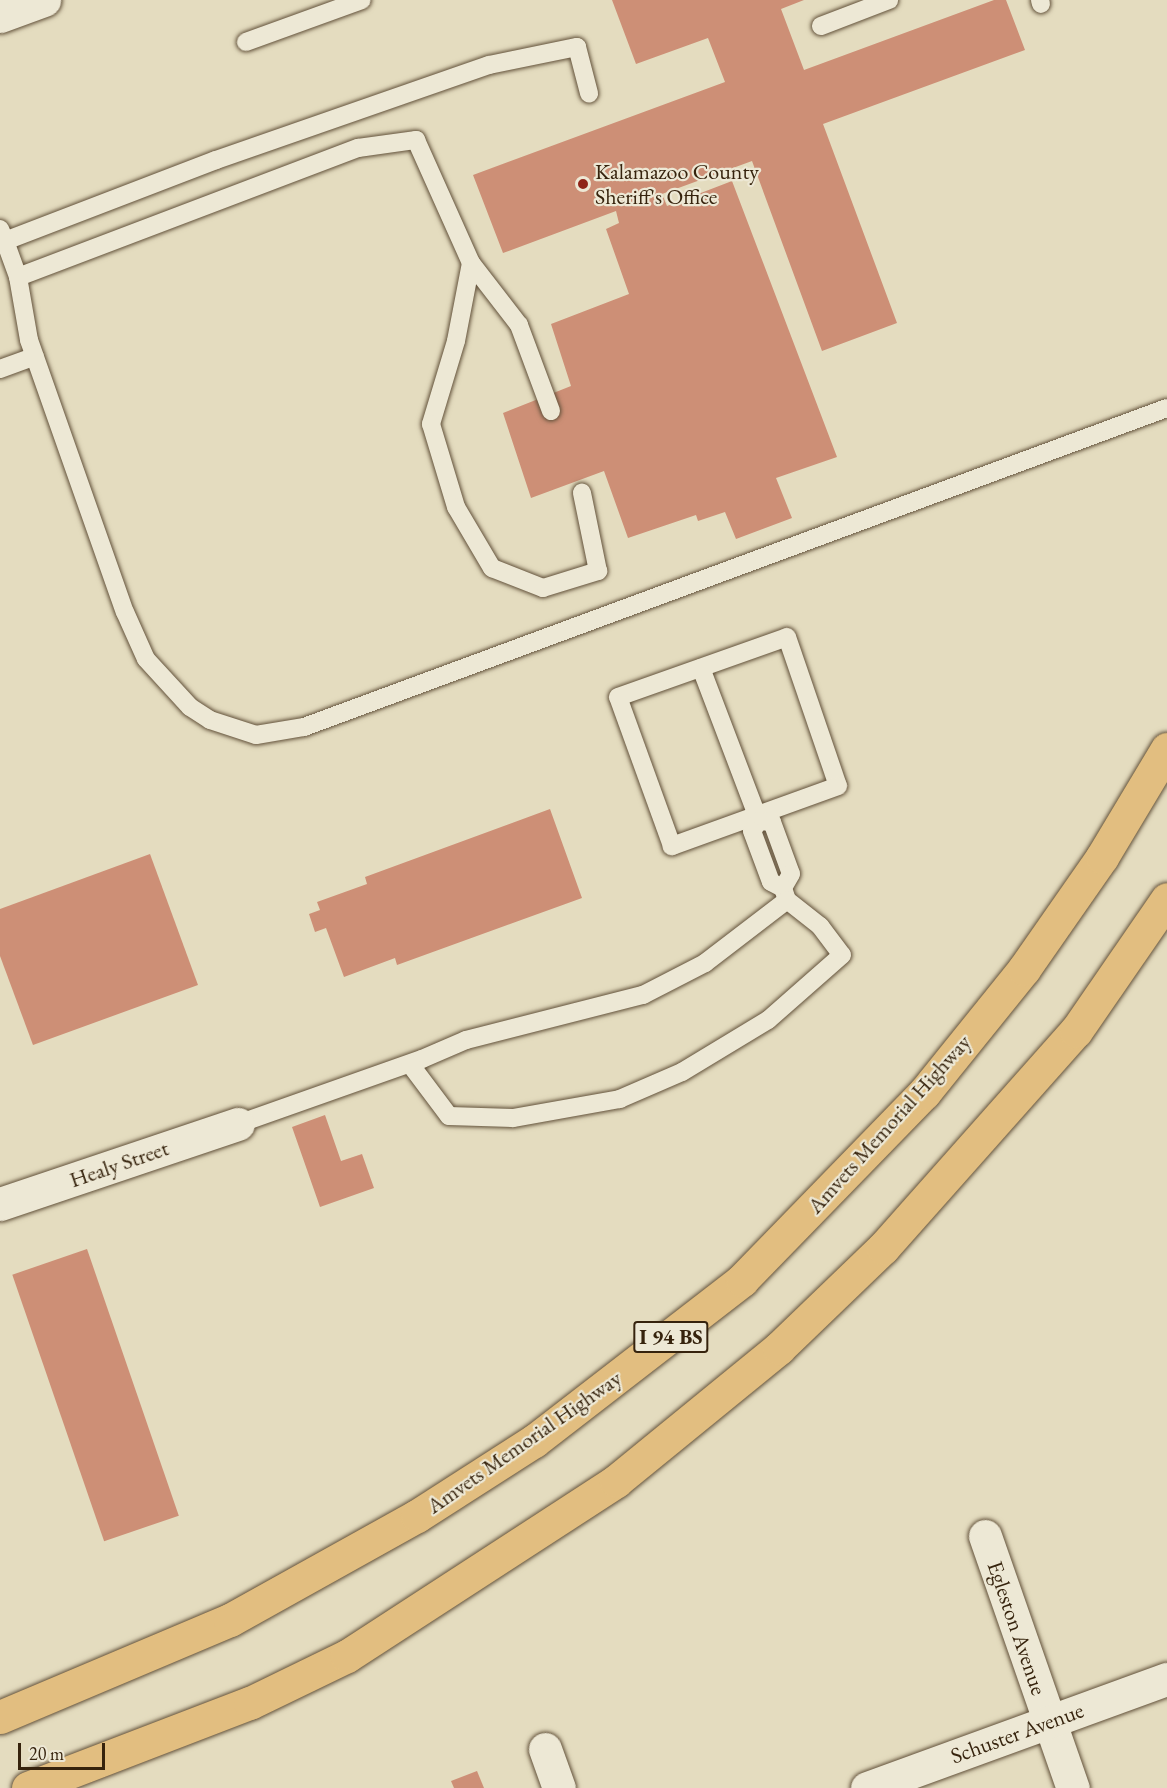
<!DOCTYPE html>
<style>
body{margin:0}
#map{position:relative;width:1167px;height:1788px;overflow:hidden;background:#e4dcbf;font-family:"EB Garamond",serif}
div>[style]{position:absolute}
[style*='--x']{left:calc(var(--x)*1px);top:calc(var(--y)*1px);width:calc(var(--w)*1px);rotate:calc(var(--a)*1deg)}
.building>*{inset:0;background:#cd8f76;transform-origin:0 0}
.roads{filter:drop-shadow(0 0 2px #62513a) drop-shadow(0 0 2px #62513a)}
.service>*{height:18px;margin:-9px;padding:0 9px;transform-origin:9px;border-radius:9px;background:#ede8d5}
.minor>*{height:33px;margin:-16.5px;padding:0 16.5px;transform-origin:16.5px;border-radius:16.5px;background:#ede8d5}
.trunk>*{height:33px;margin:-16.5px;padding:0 16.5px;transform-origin:16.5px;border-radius:16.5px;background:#e2be80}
.dots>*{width:16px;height:16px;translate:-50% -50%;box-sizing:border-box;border:3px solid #ede8d5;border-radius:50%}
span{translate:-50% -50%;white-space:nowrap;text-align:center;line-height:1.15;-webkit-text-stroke:4.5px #ede8d5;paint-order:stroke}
.shield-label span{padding:2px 4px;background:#ede8d5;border:2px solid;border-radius:4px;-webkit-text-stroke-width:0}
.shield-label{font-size:21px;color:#36230d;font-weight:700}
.poi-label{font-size:22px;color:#36230d}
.left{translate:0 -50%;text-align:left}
.street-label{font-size:22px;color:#36230d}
.scale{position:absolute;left:18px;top:1743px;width:87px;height:27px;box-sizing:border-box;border:3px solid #36230d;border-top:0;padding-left:8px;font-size:18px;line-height:21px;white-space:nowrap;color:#36230d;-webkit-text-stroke:4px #ede8d5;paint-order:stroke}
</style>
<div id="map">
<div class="building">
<div style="clip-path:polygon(612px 0,804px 0,781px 9px,804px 70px,994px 0,1006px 0,1025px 50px,823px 124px,897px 323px,822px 351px,752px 161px,662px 194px,667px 206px,732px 181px,837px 457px,776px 478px,792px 518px,736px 539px,725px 512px,698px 521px,696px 515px,628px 538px,604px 471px,531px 498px,503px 413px,571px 386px,551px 324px,629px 294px,606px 229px,619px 223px,616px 211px,503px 253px,473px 175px,725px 82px,708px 38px,636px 64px)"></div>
<div style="clip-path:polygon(550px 809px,582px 898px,397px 965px,395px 958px,344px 977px,326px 928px,315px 932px,309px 914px,320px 910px,317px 902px,367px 884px,365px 877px)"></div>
<div style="clip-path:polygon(150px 854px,198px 985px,33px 1045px,0 956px,0 909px)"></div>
<div style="clip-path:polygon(325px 1115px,341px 1161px,362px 1154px,374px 1188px,320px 1207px,292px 1127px)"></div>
<div style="left:87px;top:1249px;width:282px;height:79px;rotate:71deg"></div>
<div style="clip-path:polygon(477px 1771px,484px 1788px,454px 1788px,451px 1781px)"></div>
</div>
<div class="roads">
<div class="service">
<div style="--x:1040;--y:0;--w:4;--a:76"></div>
<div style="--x:821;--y:26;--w:73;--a:-20.9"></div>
<div style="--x:246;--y:42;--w:123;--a:-19.9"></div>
<div style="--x:0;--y:229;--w:13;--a:67"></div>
<div style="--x:5;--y:241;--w:226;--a:-21"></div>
<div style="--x:216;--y:160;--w:289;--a:-19.2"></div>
<div style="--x:489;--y:65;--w:90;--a:-11.6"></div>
<div style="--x:577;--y:47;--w:48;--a:75.4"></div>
<div style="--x:5;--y:241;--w:38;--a:70"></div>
<div style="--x:18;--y:277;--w:364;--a:-20.8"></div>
<div style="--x:358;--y:148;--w:59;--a:-7.9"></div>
<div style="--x:416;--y:140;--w:135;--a:65.9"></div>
<div style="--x:18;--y:277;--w:64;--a:80.1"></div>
<div style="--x:29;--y:340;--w:288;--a:70.6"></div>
<div style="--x:125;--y:612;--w:51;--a:65.9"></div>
<div style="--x:146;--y:659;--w:65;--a:47.5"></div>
<div style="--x:190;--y:707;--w:24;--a:33"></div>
<div style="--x:210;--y:720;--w:48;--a:18.1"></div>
<div style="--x:256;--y:735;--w:49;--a:-9.5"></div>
<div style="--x:304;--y:727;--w:920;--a:-20.29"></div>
<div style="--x:0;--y:369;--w:37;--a:-20"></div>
<div style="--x:551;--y:411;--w:92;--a:-110.4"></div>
<div style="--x:519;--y:325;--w:78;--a:-127.7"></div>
<div style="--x:471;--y:263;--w:79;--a:100.9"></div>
<div style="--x:456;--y:341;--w:87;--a:106.8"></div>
<div style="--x:431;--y:424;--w:87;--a:73.2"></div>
<div style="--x:456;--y:507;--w:71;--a:59.5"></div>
<div style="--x:492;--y:568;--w:55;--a:21.4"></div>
<div style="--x:543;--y:588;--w:58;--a:-17.2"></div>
<div style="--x:598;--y:571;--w:80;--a:-101.6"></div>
<div style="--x:787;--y:637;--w:157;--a:71.1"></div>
<div style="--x:838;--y:786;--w:177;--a:160.1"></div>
<div style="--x:672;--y:846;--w:158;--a:-109.9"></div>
<div style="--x:618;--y:697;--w:179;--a:-19.5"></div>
<div style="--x:701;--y:668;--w:164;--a:69.2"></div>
<div style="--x:759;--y:821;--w:13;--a:4"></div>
<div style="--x:772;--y:822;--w:55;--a:69.9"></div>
<div style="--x:791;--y:874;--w:16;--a:120"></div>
<div style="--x:783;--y:888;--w:13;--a:72"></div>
<div style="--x:759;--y:821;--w:12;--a:125"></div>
<div style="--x:752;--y:831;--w:54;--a:69.6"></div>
<div style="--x:771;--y:882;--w:13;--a:27"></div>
<div style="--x:238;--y:1124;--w:195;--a:-19.5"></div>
<div style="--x:422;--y:1059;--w:48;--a:-23.4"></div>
<div style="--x:466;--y:1040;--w:183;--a:-14.3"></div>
<div style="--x:643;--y:995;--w:70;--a:-27.3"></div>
<div style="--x:705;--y:963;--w:103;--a:-37.5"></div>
<div style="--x:787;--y:900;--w:42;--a:38.2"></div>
<div style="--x:820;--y:926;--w:36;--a:53"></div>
<div style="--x:842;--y:955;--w:98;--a:138.7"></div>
<div style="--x:768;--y:1020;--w:100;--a:148.8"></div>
<div style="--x:682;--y:1072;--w:68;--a:156.5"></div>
<div style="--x:620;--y:1099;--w:109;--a:169.9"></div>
<div style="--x:513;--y:1118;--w:64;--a:-178.2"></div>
<div style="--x:449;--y:1116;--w:65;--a:-126.9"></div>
</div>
<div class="minor">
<div style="--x:0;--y:16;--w:47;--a:-20"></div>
<div style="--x:0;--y:1204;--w:251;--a:-18.6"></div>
<div style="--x:985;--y:1536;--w:267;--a:70.8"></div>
<div style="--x:545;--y:1749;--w:41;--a:70.3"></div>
<div style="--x:867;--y:1788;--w:319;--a:-20"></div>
</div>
<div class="trunk">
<div style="--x:0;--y:1717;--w:250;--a:-22.9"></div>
<div style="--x:230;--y:1620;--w:214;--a:-29.1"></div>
<div style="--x:417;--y:1516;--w:139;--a:-32.7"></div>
<div style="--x:534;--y:1441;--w:263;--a:-37.7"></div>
<div style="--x:742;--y:1280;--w:261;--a:-45.8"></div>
<div style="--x:924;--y:1093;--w:159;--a:-51.1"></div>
<div style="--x:1024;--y:969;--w:136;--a:-55.1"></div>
<div style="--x:1102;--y:857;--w:126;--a:-59"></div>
<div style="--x:28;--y:1788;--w:238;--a:-21"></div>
<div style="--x:250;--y:1703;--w:108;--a:-25.9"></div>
<div style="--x:347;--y:1656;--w:321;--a:-33"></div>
<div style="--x:616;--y:1481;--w:210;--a:-39.2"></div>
<div style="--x:779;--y:1348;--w:144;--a:-43.9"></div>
<div style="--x:883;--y:1248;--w:290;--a:-48.4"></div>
<div style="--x:1076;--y:1031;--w:160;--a:-55.4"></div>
</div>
</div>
<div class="dots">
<div style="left:583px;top:184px;background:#8f2418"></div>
</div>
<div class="shield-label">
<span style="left:671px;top:1337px">I 94 BS</span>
</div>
<div class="poi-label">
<span class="left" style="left:595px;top:184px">Kalamazoo County<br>Sheriff's Office</span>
</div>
<div class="street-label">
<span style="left:889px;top:1124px;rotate:-48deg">Amvets Memorial Highway</span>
<span style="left:119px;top:1164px;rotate:-19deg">Healy Street</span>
<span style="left:524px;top:1442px;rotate:-35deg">Amvets Memorial Highway</span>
<span style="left:1017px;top:1628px;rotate:71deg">Egleston Avenue</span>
<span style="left:1017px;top:1733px;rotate:-20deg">Schuster Avenue</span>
</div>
<div class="scale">20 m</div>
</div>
